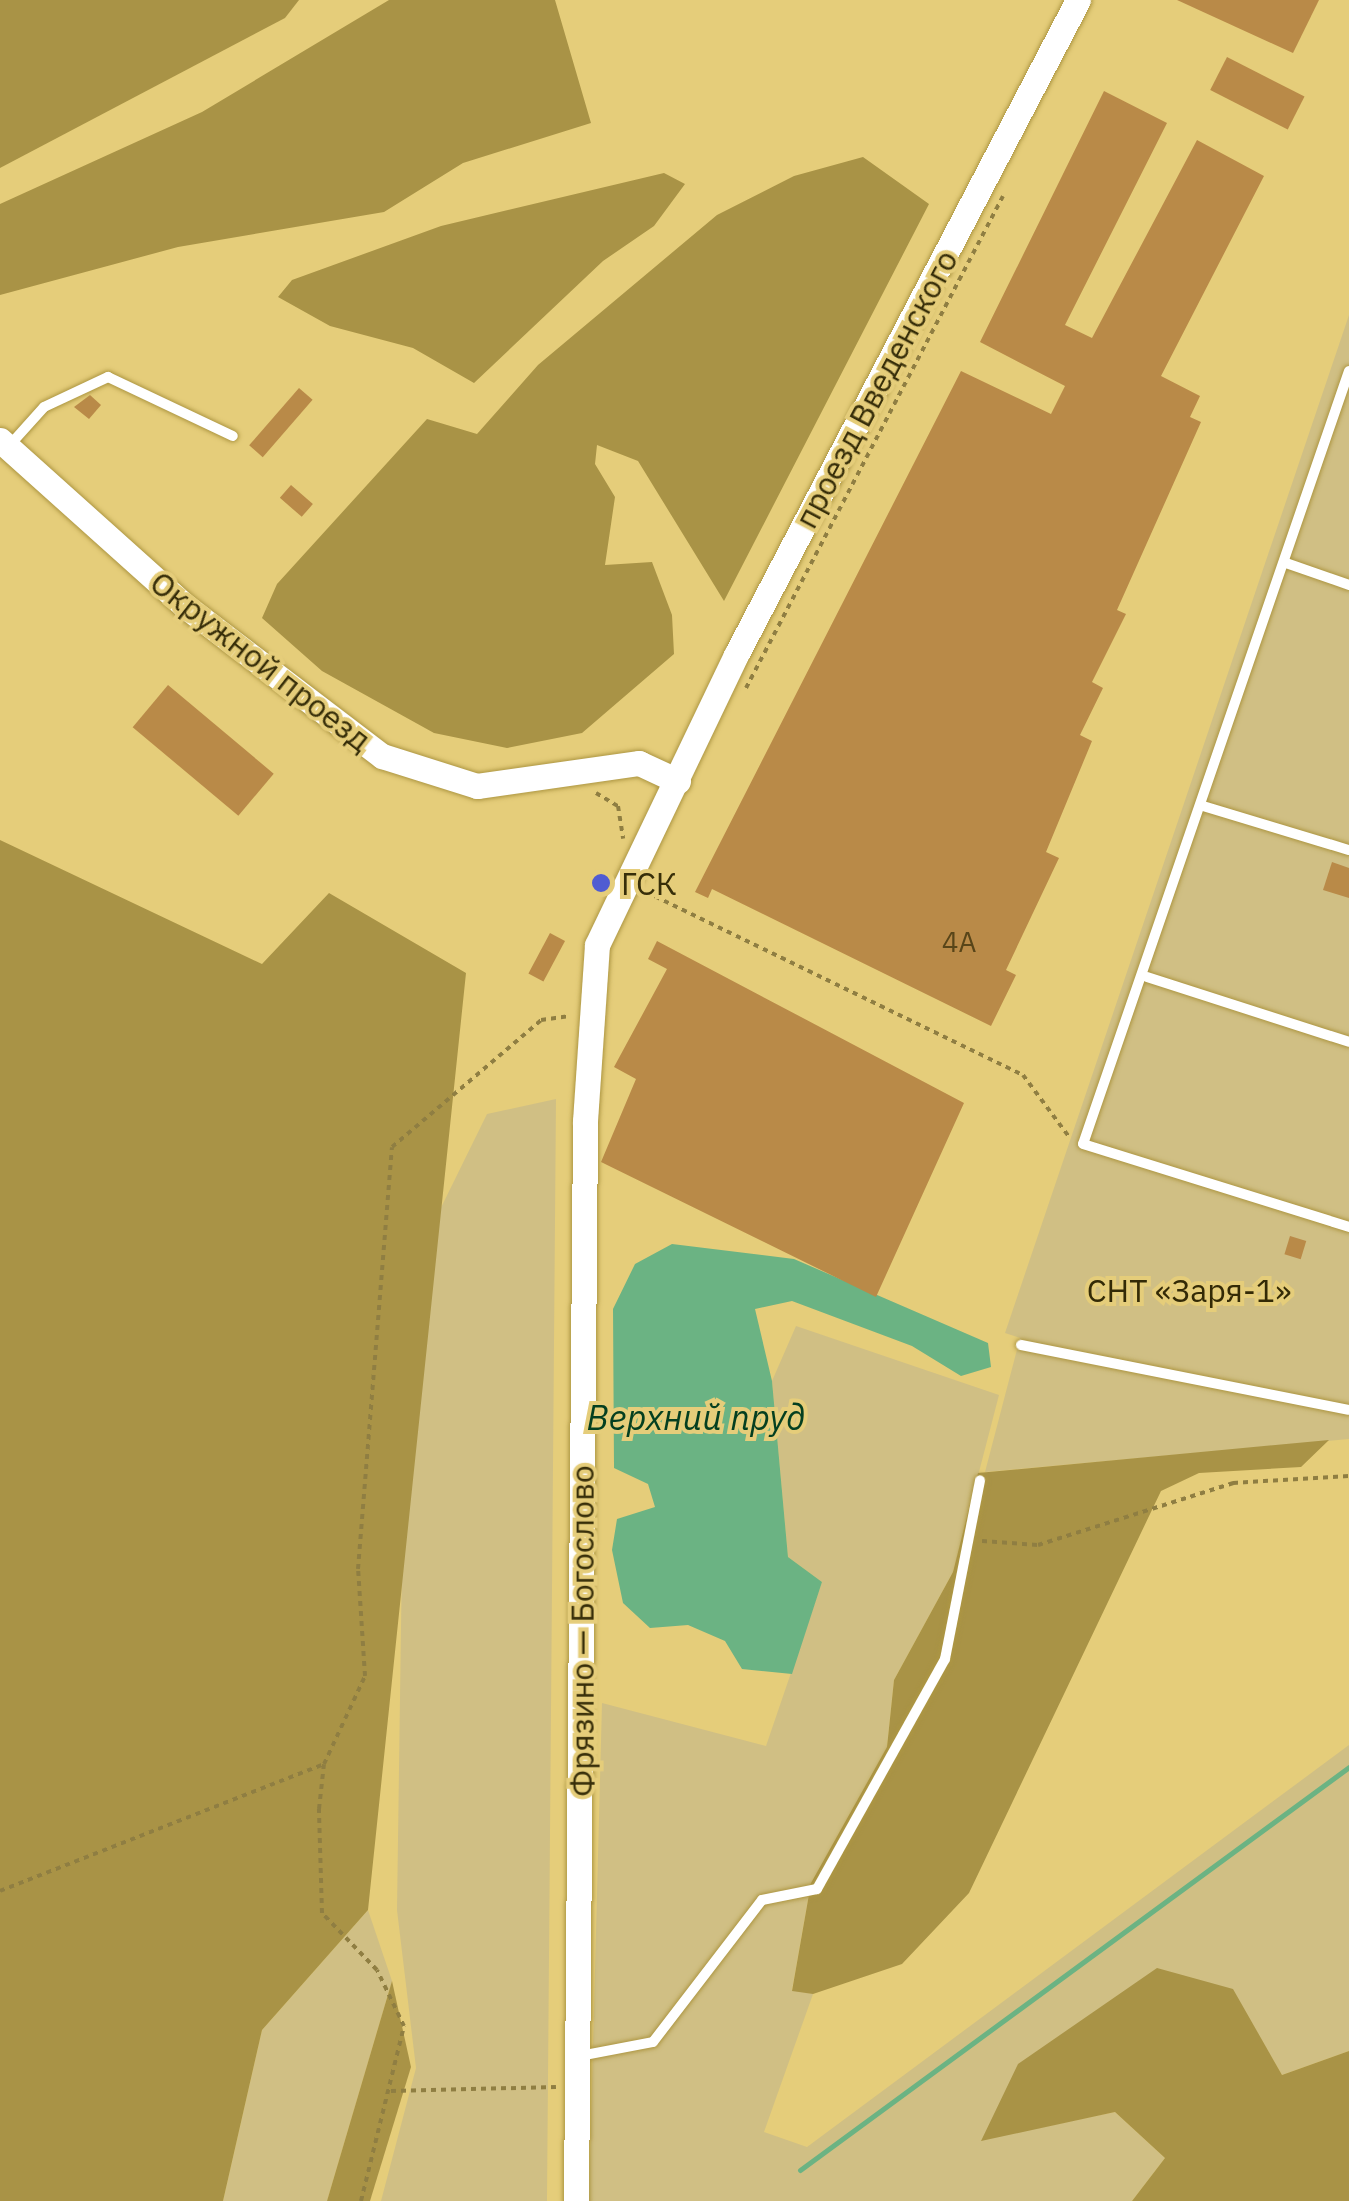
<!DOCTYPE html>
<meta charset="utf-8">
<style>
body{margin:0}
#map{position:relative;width:1349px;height:2201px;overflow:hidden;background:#e5cd7a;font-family:"IBM Plex Sans",sans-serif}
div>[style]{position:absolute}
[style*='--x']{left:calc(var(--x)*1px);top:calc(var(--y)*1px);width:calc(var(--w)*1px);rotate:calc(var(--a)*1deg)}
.green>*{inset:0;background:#d0bf84}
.forest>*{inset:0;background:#a99346}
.water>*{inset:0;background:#6bb383}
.stream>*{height:5px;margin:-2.5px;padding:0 2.5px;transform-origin:2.5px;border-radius:2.5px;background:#6bb383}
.building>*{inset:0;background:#b98a48;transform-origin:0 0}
.path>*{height:4px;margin-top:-2px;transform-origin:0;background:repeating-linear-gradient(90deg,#8f7e42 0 5px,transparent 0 10px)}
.roads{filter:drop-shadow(0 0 2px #ad9642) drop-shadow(0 0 2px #ad9642)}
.service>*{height:10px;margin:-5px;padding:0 5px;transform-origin:5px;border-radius:5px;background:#fff}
.tertiary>*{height:25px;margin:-12.5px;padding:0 12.5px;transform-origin:12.5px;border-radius:12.5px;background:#fff}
.dots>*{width:28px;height:28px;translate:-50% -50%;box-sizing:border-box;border:5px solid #e5cd7a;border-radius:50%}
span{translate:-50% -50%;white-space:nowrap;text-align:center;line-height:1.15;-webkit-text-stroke:8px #e5cd7a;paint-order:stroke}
.number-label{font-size:28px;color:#584519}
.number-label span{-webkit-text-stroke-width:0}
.street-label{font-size:32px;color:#372e09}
.poi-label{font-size:32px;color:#372e09}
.left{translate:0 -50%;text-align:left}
.park-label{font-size:32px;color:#332a06}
.water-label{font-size:35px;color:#043f20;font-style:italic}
</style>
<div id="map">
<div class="green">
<div style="clip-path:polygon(1349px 315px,1349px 1439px,985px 1472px,1020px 1338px,1005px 1333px)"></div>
<div style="clip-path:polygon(556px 1099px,547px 2201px,381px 2201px,416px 2068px,397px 1910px,402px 1557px,430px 1230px,487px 1114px)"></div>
<div style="clip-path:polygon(796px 1326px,999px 1395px,953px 1572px,894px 1680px,887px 1747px,811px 1883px,792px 1990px,813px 1994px,764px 2132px,807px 2147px,1349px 1745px,1349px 2051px,1282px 2075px,1232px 1989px,981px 2140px,1115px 2112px,1165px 2158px,1132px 2201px,589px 2201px,602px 1703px,766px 1746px,822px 1582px,788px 1557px,772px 1381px)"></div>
<div style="clip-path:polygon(368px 1910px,392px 1981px,327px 2201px,223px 2201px,262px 2030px)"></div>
</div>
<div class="forest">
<div style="clip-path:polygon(0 0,299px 0,285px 18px,0 168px)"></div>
<div style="clip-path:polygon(389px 0,555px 0,591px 123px,463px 163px,384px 212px,178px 247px,0 295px,0 204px,202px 112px)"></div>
<div style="clip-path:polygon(863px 157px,929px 204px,724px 601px,638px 461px,597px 445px,595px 464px,615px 497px,605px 565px,652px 562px,672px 615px,674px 654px,582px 733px,507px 748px,434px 733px,322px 671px,262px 618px,277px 584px,427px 419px,477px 434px,538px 365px,717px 215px,794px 176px)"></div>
<div style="clip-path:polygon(664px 173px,685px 184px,654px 226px,603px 261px,474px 383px,413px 348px,330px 326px,278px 297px,292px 280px,441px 226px)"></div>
<div style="clip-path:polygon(0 840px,262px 964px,329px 893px,466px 973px,368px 1910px,262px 2030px,223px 2201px,0 2201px)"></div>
<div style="clip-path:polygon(1329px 1440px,1301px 1467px,1199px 1473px,1161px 1491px,969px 1893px,902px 1964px,813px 1994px,792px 1991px,811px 1883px,887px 1747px,894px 1680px,953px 1572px,978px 1473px)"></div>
<div style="clip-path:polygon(1157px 1968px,1233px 1989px,1282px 2075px,1349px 2051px,1349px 2201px,1132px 2201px,1165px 2158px,1115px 2112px,981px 2141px,1018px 2064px)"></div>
<div style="clip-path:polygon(392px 1981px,411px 2067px,370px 2201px,327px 2201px)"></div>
</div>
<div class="water">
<div style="clip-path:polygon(672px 1244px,794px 1259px,988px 1343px,991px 1367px,961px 1376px,912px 1346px,792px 1301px,755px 1309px,772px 1381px,788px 1557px,822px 1582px,792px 1674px,742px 1669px,725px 1641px,688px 1625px,650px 1628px,623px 1603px,612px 1550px,617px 1519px,655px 1507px,648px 1484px,614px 1468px,613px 1309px,635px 1264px)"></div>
</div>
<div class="stream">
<div style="--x:800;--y:2170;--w:681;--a:-36.28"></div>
</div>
<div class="building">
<div style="clip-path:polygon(1177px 0,1319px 0,1293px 53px)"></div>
<div style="left:1227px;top:57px;width:87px;height:37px;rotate:27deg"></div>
<div style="clip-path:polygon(1104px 91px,1167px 123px,1065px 325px,1092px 338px,1197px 140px,1264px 176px,1161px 376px,1200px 396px,1190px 417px,1201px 422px,1117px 610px,1126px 614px,1092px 682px,1103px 688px,1080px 735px,1092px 741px,1046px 852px,1059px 858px,1006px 970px,1016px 975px,991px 1026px,712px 889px,708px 898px,695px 892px,961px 371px,1051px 414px,1065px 386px,980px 342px)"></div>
<div style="left:299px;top:388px;width:18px;height:76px;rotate:41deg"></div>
<div style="clip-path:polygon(90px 395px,101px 405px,89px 419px,74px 407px)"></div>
<div style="left:291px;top:485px;width:29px;height:17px;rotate:41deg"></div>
<div style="left:168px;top:685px;width:138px;height:55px;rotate:40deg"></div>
<div style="clip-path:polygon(1332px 862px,1349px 868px,1349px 898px,1323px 890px)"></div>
<div style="left:550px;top:933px;width:17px;height:46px;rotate:28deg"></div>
<div style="clip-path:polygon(657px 941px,964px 1103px,876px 1297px,601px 1162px,636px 1079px,614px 1067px,667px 969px,648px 959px)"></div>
<div style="left:1290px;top:1236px;width:17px;height:19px;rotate:17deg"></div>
</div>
<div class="path">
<div style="--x:746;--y:688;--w:555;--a:-62.42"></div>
<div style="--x:596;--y:793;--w:26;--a:31"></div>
<div style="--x:618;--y:806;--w:33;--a:81"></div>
<div style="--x:646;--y:892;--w:419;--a:25.9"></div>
<div style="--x:1023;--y:1075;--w:79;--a:53.3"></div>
<div style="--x:982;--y:1541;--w:56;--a:4.1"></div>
<div style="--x:1038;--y:1545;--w:205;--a:-17.6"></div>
<div style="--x:1233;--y:1483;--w:116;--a:-3.5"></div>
<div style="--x:0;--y:1891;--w:348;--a:-21.4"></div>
<div style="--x:391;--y:2091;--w:165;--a:-1.4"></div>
<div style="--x:361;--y:2201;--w:180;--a:-76.2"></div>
<div style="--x:404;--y:2026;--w:62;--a:-115.7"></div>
<div style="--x:377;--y:1970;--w:79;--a:-134"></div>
<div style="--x:322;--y:1913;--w:104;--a:-91.7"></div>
<div style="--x:319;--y:1809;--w:45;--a:-83.7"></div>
<div style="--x:324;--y:1764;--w:97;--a:-65"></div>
<div style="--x:365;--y:1676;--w:107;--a:-93.7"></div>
<div style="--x:358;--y:1569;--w:423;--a:-85.4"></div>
<div style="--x:392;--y:1147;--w:196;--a:-40.4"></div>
<div style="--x:541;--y:1020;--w:29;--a:-8"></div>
</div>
<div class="roads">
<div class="service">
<div style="--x:1349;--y:371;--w:817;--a:108.99"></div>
<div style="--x:1083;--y:1144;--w:279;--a:17.3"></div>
<div style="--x:9;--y:446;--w:52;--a:-48.1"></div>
<div style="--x:44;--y:407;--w:71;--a:-25.1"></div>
<div style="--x:108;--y:377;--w:138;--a:25.3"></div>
<div style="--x:1286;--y:563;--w:67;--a:19.2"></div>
<div style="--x:1203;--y:806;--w:152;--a:16.8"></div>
<div style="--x:1147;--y:977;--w:212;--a:17.8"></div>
<div style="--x:1021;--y:1345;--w:334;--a:11.2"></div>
<div style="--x:580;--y:2056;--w:74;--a:-10.9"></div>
<div style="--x:653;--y:2042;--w:179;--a:-52.5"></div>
<div style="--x:762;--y:1900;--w:56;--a:-11.3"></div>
<div style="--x:817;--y:1889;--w:263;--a:-60.9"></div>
<div style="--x:945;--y:1659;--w:182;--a:-78.9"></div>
</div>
<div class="tertiary">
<div style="--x:0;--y:440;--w:249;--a:41.9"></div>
<div style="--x:185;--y:606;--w:248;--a:37.3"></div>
<div style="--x:382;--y:756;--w:100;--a:17.5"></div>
<div style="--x:477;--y:786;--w:164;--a:-8.1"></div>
<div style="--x:639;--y:763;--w:43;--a:24.8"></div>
<div style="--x:576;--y:2201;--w:1080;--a:-89.52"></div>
<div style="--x:585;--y:1121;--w:176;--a:-86.1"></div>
<div style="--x:597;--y:945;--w:322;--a:-64.4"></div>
<div style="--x:736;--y:655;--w:739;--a:-62.43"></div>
</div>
</div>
<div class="dots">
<div style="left:601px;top:883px;background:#505cd2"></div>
</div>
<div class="number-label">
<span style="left:959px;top:942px">4А</span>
</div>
<div class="street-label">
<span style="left:876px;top:389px;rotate:-62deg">проезд Введенского</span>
<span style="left:261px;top:661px;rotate:38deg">Окружной проезд</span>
<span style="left:582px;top:1631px;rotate:-90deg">Фрязино — Богослово</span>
</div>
<div class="poi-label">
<span class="left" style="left:621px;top:883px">ГСК</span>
</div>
<div class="park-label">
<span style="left:1189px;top:1290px">СНТ «Заря-1»</span>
</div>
<div class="water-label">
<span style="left:696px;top:1417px">Верхний пруд</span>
</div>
</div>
